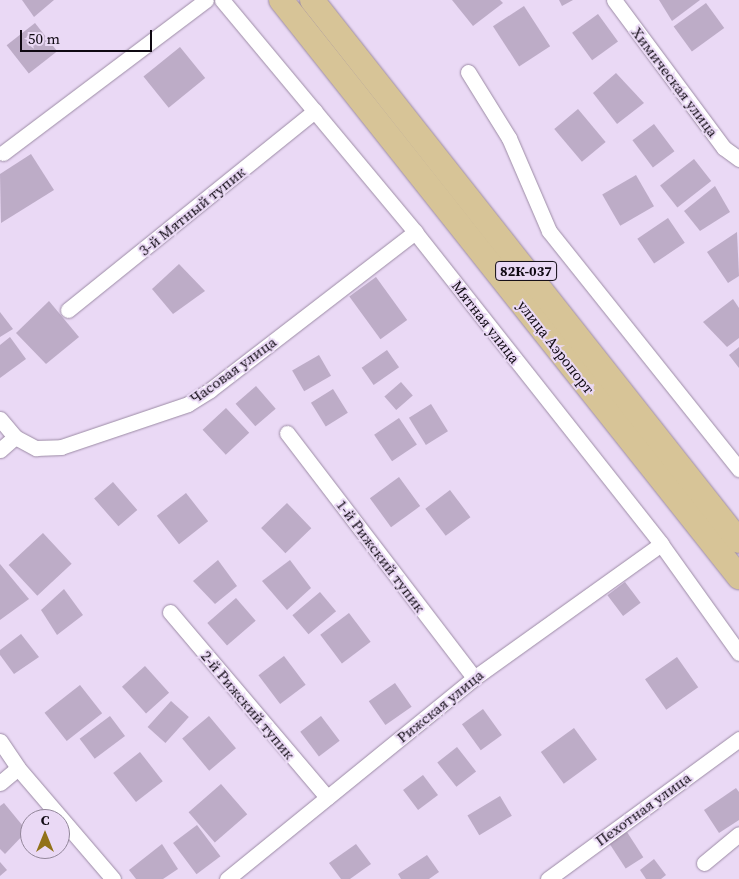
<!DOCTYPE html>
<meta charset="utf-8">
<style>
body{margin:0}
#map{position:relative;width:739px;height:879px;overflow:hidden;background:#ead9f5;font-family:"Source Serif 4",serif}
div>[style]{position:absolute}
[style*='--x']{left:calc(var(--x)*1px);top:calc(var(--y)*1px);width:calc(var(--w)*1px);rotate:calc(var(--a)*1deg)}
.building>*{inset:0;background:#bdacc7;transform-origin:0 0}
.roads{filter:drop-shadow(0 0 1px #9c8ba5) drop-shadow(0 0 1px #9c8ba5)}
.street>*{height:15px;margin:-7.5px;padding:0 7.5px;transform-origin:7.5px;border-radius:7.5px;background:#fff}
.primary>*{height:24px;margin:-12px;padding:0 12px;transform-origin:12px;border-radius:12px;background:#d7c497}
span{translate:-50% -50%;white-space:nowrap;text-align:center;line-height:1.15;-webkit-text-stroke:4px #ead9f5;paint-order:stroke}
.shield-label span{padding:1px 4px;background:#ead9f5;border:1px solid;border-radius:4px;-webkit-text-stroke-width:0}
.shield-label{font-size:14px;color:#0f0912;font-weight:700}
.street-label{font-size:15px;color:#0f0912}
.north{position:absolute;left:20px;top:809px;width:50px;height:50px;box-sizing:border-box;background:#ead9f5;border:1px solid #92869a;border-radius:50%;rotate:0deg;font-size:14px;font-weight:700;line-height:20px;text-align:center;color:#0f0912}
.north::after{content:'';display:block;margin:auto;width:18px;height:22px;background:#927219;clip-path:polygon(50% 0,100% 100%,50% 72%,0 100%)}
.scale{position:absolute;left:20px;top:30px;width:132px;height:22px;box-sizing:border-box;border:2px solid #0f0912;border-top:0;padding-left:6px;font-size:15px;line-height:18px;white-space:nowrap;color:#0f0912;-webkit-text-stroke:4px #ead9f5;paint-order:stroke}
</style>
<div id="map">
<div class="building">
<div style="clip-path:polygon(22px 0,54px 0,34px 17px)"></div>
<div style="clip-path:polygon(452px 0,500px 0,503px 3px,473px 26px)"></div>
<div style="clip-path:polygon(559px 0,573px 0,562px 6px)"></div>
<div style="clip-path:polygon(659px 0,700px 0,672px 21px)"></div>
<div style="left:706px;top:3px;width:31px;height:40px;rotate:54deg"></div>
<div style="left:524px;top:6px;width:48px;height:37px;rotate:57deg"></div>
<div style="left:598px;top:14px;width:34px;height:32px;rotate:54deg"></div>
<div style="left:35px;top:23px;width:36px;height:36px;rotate:52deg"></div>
<div style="left:180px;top:47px;width:40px;height:47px;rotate:51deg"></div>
<div style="clip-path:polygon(616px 73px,644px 103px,617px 124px,593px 93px)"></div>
<div style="left:578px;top:109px;width:43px;height:31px;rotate:50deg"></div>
<div style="left:654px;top:124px;width:34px;height:27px;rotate:53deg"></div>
<div style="clip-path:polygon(31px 154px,54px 190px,1px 223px,0 174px)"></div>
<div style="left:694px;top:159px;width:28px;height:43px;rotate:52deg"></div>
<div style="left:636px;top:175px;width:36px;height:39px;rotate:60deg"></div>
<div style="clip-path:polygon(715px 186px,730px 212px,700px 231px,684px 211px)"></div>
<div style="left:668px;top:218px;width:30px;height:37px;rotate:56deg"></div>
<div style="clip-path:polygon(737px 232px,739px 276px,728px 283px,707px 252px)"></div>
<div style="clip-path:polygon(179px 264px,205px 291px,173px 314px,152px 289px)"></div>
<div style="left:376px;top:277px;width:53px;height:33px;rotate:54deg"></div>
<div style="clip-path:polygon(733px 299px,739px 308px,739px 338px,727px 347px,703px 322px)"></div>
<div style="clip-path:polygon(49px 301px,79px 337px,46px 364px,16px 333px)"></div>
<div style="clip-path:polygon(0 312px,13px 329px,0 337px)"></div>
<div style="clip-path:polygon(10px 337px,26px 359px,0 378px,0 345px)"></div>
<div style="clip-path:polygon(739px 347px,739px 368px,729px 355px)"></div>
<div style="left:387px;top:350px;width:21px;height:31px;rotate:55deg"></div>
<div style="left:319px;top:355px;width:24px;height:31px;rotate:60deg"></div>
<div style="left:401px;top:382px;width:18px;height:22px;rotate:49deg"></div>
<div style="left:256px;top:386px;width:30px;height:27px;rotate:49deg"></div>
<div style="left:333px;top:389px;width:28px;height:26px;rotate:58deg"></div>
<div style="left:431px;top:404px;width:32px;height:26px;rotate:58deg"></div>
<div style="left:226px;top:408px;width:34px;height:32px;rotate:47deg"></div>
<div style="left:399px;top:418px;width:32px;height:30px;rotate:56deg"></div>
<div style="left:399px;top:477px;width:36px;height:36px;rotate:54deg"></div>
<div style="left:113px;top:482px;width:37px;height:25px;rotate:49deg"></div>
<div style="left:450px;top:490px;width:34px;height:31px;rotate:53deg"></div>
<div style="left:186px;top:493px;width:36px;height:37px;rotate:52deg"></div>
<div style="left:287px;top:503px;width:35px;height:36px;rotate:46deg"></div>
<div style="left:43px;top:533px;width:42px;height:47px;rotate:47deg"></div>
<div style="clip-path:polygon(218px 560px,237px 586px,215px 604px,193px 581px)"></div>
<div style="clip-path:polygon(290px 560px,311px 588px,287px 610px,262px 581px)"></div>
<div style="clip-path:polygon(0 564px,29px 599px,0 620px)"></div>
<div style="left:625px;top:582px;width:26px;height:22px;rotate:53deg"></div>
<div style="clip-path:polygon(64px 589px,83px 615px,57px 635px,41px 610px)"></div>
<div style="left:320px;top:592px;width:25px;height:36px;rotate:50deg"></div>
<div style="left:236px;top:598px;width:30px;height:38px;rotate:49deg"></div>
<div style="left:349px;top:613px;width:36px;height:36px;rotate:53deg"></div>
<div style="clip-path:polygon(21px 634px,39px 657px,14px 674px,0 655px,0 650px)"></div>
<div style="left:284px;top:656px;width:36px;height:32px;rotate:53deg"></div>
<div style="left:677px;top:657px;width:37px;height:39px;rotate:55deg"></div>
<div style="left:145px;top:666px;width:36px;height:31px;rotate:48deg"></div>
<div style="left:395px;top:683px;width:29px;height:32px;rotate:55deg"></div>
<div style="left:80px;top:685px;width:36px;height:45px;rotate:52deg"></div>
<div style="left:171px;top:701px;width:24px;height:35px;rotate:42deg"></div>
<div style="left:483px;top:709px;width:32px;height:26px;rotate:54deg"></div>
<div style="left:110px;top:716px;width:25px;height:38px;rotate:53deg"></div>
<div style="left:209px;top:716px;width:42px;height:35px;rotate:50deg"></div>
<div style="left:321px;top:716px;width:31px;height:26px;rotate:53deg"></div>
<div style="left:574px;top:728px;width:39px;height:41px;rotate:54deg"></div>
<div style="left:457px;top:747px;width:31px;height:25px;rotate:52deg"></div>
<div style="left:140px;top:752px;width:37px;height:34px;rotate:52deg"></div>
<div style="left:423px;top:775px;width:25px;height:25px;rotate:53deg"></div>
<div style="left:221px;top:784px;width:40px;height:43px;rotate:49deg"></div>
<div style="clip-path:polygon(736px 788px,739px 792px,739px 820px,719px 833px,704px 810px)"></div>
<div style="left:500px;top:796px;width:23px;height:38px;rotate:59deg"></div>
<div style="clip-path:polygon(4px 803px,27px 831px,5px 854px,0 849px,0 806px)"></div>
<div style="left:197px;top:825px;width:39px;height:30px;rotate:53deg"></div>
<div style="left:627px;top:832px;width:30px;height:21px;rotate:57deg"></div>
<div style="clip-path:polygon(162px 844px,178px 869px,163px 879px,136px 879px,129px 870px)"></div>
<div style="clip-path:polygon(356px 844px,371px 864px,350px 879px,341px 879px,329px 863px)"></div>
<div style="clip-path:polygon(427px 855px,439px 872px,429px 879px,401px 879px,398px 874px)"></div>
<div style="clip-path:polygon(654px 859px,666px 875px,661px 879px,646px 879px,640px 870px)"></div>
<div style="clip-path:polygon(0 862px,7px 870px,0 876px)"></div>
</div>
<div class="roads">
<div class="street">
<div style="--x:222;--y:0;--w:302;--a:50.2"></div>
<div style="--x:415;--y:232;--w:397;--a:51.7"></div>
<div style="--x:661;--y:544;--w:134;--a:54.4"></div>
<div style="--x:614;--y:0;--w:184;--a:53.4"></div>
<div style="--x:724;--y:148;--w:19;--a:36"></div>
<div style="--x:468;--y:72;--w:78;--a:58.2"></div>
<div style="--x:509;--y:138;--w:101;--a:66.7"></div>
<div style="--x:549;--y:231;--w:305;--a:51.4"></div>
<div style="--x:3;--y:153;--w:254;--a:-37"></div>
<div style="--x:68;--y:310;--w:317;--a:-38.9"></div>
<div style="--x:0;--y:419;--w:23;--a:50"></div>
<div style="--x:287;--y:433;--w:308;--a:52.6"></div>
<div style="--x:0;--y:450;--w:20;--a:-41"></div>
<div style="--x:15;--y:437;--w:24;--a:28"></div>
<div style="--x:36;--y:448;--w:25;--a:-2"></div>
<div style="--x:61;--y:447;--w:134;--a:-18.7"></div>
<div style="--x:188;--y:404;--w:26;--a:-32"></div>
<div style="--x:210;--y:390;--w:259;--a:-37.6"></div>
<div style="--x:170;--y:612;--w:243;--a:49.7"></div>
<div style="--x:0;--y:741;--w:32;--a:56"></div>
<div style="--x:18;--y:768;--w:146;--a:49.4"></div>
<div style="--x:0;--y:783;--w:23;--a:-40"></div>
<div style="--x:704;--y:863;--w:45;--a:-39.6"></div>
<div style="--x:227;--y:879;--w:318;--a:-39.1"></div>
<div style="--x:474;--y:678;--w:230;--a:-35.6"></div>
<div style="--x:548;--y:879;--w:237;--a:-36.2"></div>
</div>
<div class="primary">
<div style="--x:281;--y:0;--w:737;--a:51.56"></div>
<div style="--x:312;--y:0;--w:689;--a:51.72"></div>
</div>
</div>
<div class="shield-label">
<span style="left:526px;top:271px">82К-037</span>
</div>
<div class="street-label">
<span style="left:675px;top:82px;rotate:53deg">Химическая улица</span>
<span style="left:192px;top:211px;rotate:-39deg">3-й Мятный тупик</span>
<span style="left:486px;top:322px;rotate:52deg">Мятная улица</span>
<span style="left:556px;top:347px;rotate:52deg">улица Аэропорт</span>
<span style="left:233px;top:370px;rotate:-36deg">Часовая улица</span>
<span style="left:381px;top:556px;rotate:53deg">1-й Рижский тупик</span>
<span style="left:248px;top:705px;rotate:50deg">2-й Рижский тупик</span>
<span style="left:440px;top:706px;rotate:-39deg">Рижская улица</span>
<span style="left:643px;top:809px;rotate:-36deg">Пехотная улица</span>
</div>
<div class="north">С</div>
<div class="scale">50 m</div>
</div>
